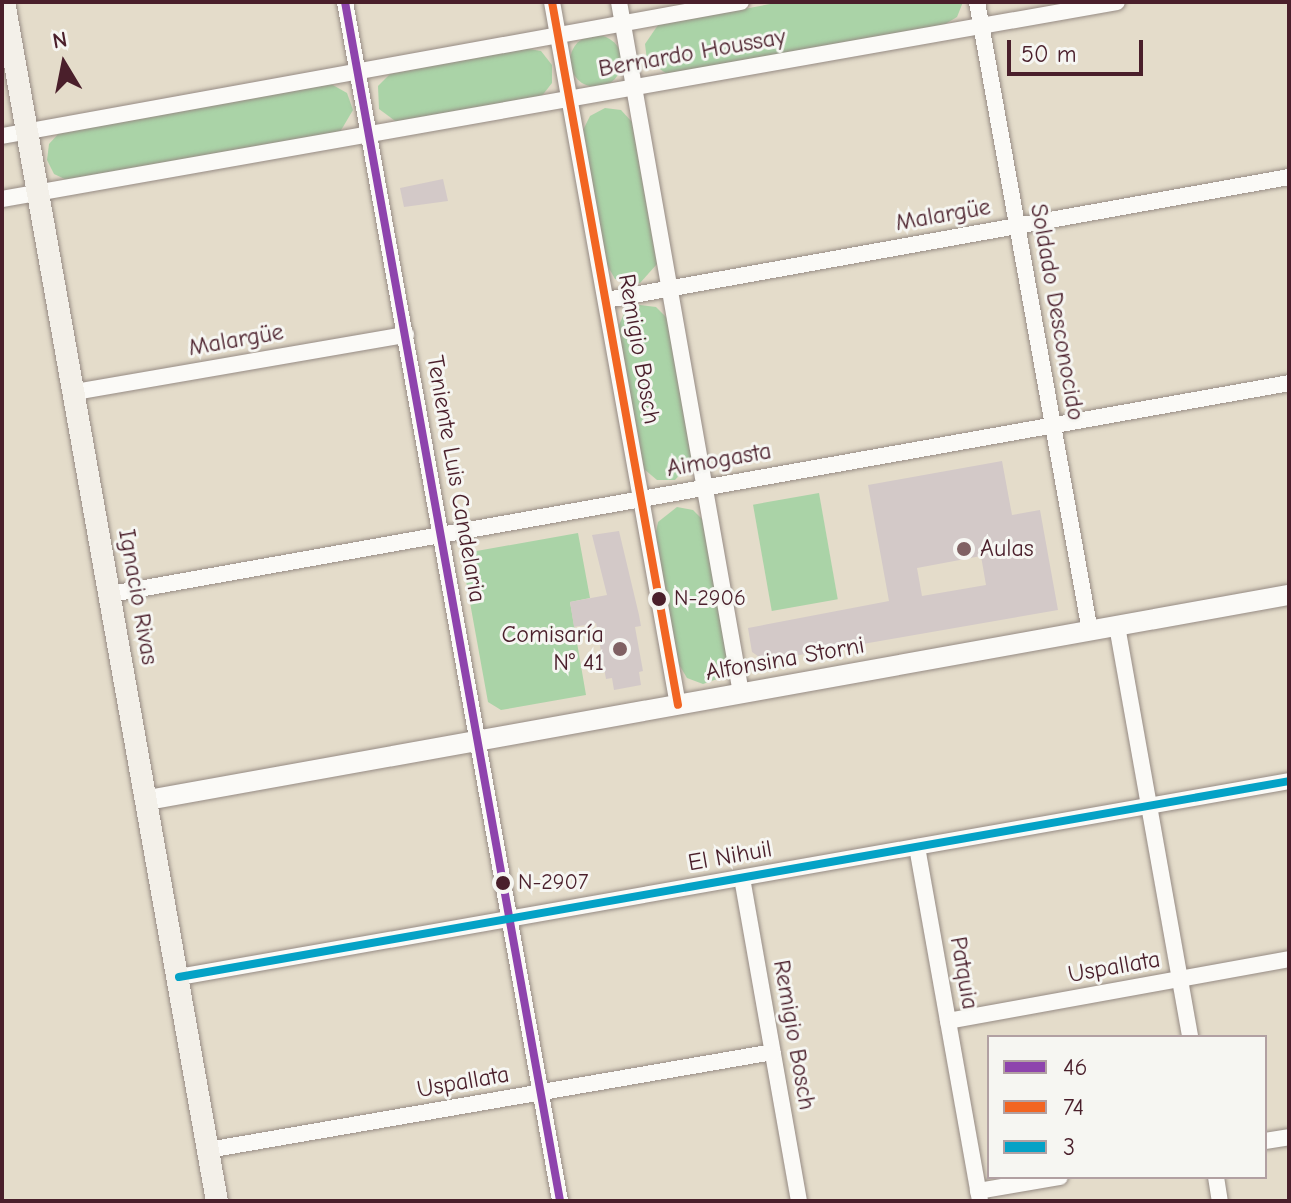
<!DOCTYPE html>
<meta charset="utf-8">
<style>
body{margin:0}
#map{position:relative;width:1291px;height:1203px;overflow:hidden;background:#e4dcca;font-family:"Comic Neue",sans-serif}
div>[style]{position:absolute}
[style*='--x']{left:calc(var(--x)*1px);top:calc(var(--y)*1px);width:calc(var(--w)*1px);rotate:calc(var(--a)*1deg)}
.green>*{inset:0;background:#aad3a7;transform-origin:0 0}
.round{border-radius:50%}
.building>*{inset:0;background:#d3c9c8}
.roads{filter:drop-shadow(0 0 2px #968b84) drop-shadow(0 0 2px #968b84)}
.minor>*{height:16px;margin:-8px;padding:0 8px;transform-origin:8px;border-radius:8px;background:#fbfaf7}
.tertiary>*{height:20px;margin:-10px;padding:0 10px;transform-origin:10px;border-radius:10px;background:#fbfaf7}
.secondary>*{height:22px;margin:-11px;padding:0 11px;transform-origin:11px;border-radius:11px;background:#f3f0e9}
.bus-1>*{height:8px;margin:-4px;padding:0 4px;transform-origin:4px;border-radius:4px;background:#8e44ad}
.bus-2>*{height:8px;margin:-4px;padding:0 4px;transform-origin:4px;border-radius:4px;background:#f26522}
.bus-3>*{height:8px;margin:-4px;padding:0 4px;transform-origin:4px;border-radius:4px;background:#04a2c6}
.dots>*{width:22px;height:22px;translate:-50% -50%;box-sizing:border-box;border:4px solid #f6f6f2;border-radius:50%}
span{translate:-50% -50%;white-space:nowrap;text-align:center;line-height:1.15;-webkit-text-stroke:6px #f6f6f2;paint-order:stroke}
.bus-label{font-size:22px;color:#4a1f2b}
.left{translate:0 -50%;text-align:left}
.street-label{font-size:24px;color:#4a1f2b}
.poi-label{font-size:24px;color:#4a1f2b}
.right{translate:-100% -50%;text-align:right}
.frame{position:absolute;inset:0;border:4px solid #4a1f2b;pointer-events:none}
.legend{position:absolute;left:987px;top:1035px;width:280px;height:144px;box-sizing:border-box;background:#f6f6f2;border:2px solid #b1a0a2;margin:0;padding:10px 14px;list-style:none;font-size:24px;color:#4a1f2b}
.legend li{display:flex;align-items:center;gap:16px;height:40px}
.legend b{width:40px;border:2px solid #b1a0a2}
.north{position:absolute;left:24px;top:24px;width:80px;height:80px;-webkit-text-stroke:6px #f6f6f2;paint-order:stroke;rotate:350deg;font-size:22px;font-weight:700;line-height:32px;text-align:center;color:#4a1f2b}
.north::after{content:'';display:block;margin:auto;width:28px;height:36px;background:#4a1f2b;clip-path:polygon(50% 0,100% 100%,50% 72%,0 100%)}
.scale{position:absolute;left:1007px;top:40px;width:136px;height:36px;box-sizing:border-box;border:4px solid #4a1f2b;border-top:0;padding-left:10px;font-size:24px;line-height:28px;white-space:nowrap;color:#4a1f2b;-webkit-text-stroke:6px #f6f6f2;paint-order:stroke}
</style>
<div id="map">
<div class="green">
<div style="clip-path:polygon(781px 2px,963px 2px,957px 17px,942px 26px,667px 74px,647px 60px,645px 44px,658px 25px)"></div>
<div class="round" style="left:570px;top:35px;width:52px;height:52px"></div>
<div style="clip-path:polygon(523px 48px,541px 51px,552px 65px,552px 83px,541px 97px,398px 123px,379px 109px,378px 86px,390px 74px)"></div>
<div style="clip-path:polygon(331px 84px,347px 93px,353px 110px,340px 132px,69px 181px,54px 174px,47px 160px,49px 144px,60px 132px)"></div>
<div style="clip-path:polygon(605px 108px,621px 110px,632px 122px,657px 264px,640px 283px,615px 279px,606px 263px,583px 130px,590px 116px)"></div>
<div style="clip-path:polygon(640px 305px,656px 307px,667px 318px,692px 461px,675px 480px,657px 480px,644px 469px,618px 327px,625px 312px)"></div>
<div style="left:819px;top:493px;width:108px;height:67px;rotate:80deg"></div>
<div style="clip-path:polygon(677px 507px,693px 510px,704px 521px,729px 663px,720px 678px,703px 684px,687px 678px,678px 663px,655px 537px,658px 522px)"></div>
<div style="clip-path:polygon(578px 533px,590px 598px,570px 602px,586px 695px,501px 710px,488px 702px,463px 564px,471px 552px)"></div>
</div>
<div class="building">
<div style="clip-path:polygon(443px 179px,448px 201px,404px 207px,400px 188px)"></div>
<div style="clip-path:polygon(evenodd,1002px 461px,1012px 515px,1040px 510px,1058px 610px,765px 661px,752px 652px,748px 628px,889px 601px,868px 485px,1002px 461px,981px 556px,986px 585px,922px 596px,917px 568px,981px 556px)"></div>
<div style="clip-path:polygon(619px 531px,639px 615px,641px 626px,635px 627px,643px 671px,639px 672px,641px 685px,614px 690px,612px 678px,606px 679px,596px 623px,574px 627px,570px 602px,607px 595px,592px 535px)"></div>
</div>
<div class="roads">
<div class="minor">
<div style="--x:345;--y:2;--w:1218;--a:79.83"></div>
<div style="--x:552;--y:2;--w:714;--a:79.84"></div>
<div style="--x:619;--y:2;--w:702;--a:79.99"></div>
<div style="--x:977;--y:2;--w:639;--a:79.82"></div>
<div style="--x:2;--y:136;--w:751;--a:-10.28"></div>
<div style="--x:2;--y:199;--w:1132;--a:-10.02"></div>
<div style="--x:606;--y:300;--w:694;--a:-10.21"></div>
<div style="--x:75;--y:392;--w:336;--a:-9.8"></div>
<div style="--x:111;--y:594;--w:1197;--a:-10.15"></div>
<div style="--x:1117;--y:626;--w:417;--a:79.9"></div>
<div style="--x:917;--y:847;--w:360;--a:79.9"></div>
<div style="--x:742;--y:878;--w:328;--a:80"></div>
<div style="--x:179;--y:977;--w:1127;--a:-10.01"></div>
<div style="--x:948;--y:1021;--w:347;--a:-10.3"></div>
<div style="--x:1265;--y:1141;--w:24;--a:-9"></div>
<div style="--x:208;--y:1150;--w:573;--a:-9.84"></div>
<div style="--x:1216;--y:1177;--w:24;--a:81"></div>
<div style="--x:978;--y:1191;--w:83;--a:-9.7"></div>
</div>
<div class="tertiary">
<div style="--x:148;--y:800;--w:1159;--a:-10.19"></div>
</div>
<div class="secondary">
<div style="--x:4;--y:2;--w:1218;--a:79.93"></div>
</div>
</div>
<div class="bus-1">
<div style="--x:345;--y:2;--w:1218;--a:79.83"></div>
</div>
<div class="bus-2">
<div style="--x:552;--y:2;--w:714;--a:79.84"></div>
</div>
<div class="bus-3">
<div style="--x:179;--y:977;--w:1127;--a:-10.01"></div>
</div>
<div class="dots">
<div style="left:964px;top:549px;background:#806163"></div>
<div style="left:659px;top:599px;background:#4a1f2b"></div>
<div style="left:620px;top:649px;background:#806163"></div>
<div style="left:503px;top:883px;background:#4a1f2b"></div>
</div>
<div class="bus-label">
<span class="left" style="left:674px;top:599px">N-2906</span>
<span class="left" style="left:518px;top:883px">N-2907</span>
</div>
<div class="street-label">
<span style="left:692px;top:53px;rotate:-10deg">Bernardo Houssay</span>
<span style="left:943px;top:215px;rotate:-10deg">Malargüe</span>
<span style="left:1057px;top:312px;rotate:80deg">Soldado Desconocido</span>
<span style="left:236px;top:340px;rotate:-10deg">Malargüe</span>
<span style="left:639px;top:349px;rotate:80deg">Remigio Bosch</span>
<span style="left:719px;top:460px;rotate:-10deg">Aimogasta</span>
<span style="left:456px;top:479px;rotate:80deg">Teniente Luis Candelaria</span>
<span style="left:138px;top:597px;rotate:80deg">Ignacio Rivas</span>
<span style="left:785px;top:659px;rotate:-10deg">Alfonsina Storni</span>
<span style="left:730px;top:856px;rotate:-10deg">El Nihuil</span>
<span style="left:1114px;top:967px;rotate:-10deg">Uspallata</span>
<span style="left:964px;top:973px;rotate:80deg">Patquia</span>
<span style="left:794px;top:1035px;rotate:80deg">Remigio Bosch</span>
<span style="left:463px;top:1082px;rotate:-10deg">Uspallata</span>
</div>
<div class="poi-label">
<span class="left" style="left:980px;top:549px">Aulas</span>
<span class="right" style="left:604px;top:649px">Comisaría<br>N° 41</span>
</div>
<div class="frame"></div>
<ul class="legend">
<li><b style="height:10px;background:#8e44ad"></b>46</li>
<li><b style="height:10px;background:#f26522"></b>74</li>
<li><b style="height:10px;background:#04a2c6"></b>3</li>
</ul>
<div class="north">N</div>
<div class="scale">50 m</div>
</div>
